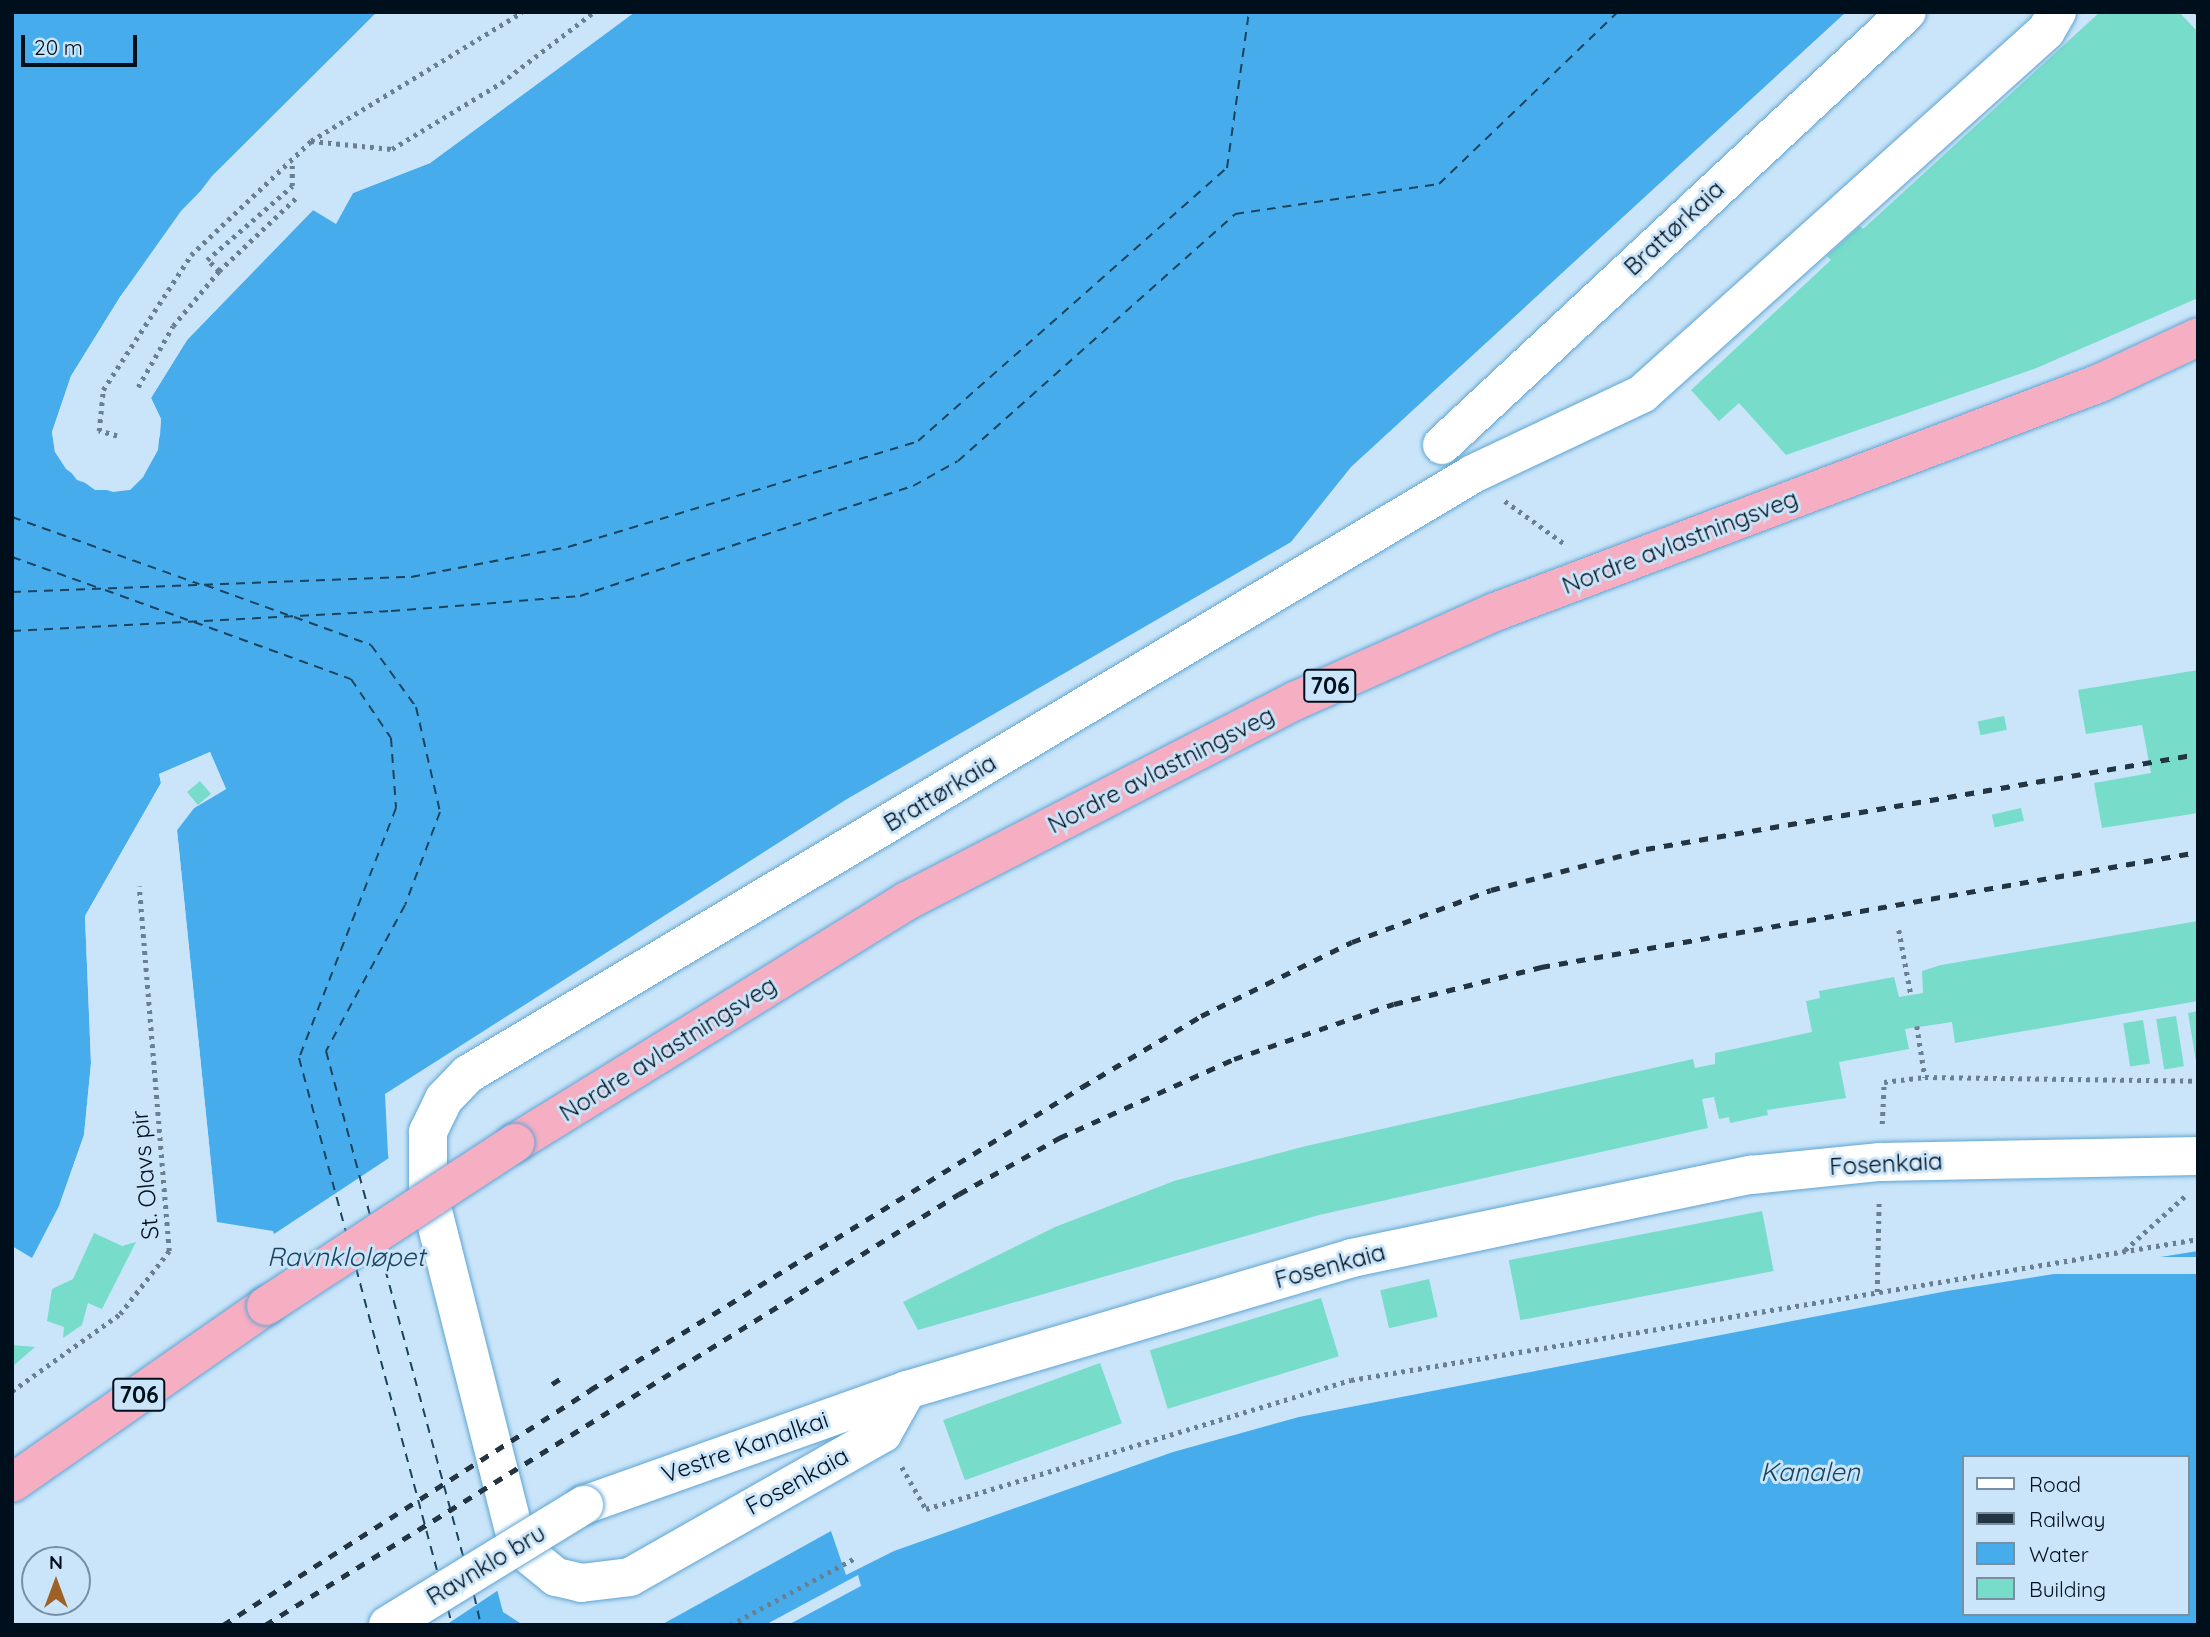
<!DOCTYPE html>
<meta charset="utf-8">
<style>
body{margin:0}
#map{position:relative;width:2210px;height:1637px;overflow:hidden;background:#cae5f9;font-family:Quicksand,sans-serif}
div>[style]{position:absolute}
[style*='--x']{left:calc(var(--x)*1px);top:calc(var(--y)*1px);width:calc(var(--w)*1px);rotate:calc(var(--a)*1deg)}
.water>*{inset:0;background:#47acec}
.pier>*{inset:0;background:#cae5f9;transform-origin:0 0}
.ferry>*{height:2px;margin-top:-1px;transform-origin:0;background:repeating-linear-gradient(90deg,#1a435e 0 9px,transparent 0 16px)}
.building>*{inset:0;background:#77dcc9;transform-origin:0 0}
.path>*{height:4.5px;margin-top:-2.25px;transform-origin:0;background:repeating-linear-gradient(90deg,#6a7f90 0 3.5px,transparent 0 8.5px)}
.roads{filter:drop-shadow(0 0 2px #5fa4d3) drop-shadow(0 0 2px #5fa4d3)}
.minor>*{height:38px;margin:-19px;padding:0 19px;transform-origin:19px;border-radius:19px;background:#fff}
.highway>*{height:38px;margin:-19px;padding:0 19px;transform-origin:19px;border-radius:19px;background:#f6aec3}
.rail>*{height:5px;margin-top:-2.5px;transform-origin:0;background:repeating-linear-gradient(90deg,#233442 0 9px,transparent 0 18px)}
.bridges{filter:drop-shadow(0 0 2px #5fa4d3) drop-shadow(0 0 2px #5fa4d3)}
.minor-bridge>*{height:38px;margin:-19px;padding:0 19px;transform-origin:19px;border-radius:19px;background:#fff}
.highway-bridge>*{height:38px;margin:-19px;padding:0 19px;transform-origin:19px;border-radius:19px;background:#f6aec3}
span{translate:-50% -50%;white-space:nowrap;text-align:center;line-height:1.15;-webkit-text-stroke:6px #cae5f9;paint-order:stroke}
.shield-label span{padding:2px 5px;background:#cae5f9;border:2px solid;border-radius:5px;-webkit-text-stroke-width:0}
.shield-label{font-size:23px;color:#000f1c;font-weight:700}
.street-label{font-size:24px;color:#000f1c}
.water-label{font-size:26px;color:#1a435e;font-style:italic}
.frame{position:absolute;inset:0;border:14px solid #000f1c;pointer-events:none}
.legend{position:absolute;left:1962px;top:1455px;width:228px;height:161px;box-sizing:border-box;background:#cae5f9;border:2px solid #798fa1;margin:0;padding:9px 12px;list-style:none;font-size:21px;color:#000f1c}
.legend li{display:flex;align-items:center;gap:14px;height:35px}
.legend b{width:35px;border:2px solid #798fa1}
.north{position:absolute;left:21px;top:1546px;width:70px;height:70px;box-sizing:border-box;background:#cae5f9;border:2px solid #798fa1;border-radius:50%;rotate:0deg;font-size:19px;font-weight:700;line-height:28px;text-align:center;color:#000f1c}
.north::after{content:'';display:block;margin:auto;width:24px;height:32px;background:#9e6025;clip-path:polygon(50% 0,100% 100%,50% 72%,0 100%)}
.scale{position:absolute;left:21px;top:35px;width:116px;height:32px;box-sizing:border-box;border:4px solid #000f1c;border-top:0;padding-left:9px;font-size:21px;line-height:24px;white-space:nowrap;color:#000f1c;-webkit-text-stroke:5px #cae5f9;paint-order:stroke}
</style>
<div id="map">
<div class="water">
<div style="clip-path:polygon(12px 12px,377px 12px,181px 211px,120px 297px,71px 376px,52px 432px,55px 452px,66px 469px,95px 490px,130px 490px,143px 477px,158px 450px,161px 419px,151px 398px,187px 340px,314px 209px,336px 223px,353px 193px,430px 163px,635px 12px,1846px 12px,1351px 467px,1291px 542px,847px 799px,385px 1094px,388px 1155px,402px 1231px,503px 1612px,523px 1625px,401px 1625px,273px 1231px,217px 1222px,177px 830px,194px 808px,226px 789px,210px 752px,159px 774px,161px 783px,85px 916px,91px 1063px,84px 1135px,59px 1206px,32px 1258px,12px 1246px)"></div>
<div style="clip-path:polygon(evenodd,2198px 1251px,2198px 1625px,661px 1625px,831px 1531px,846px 1575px,894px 1551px,1173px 1452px,1299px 1417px,1947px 1291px,2198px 1251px,1963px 1457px,2187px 1457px,2187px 1614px,1963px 1614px,1963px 1457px)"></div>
</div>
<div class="pier">
<div style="clip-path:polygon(377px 12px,381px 13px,299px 99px,214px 178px,123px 299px,74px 378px,56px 433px,58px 451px,79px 477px,113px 489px,128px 486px,140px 474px,157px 436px,157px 420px,148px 397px,184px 338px,311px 207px,335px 219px,351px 190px,428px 160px,635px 12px,430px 163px,353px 193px,336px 224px,313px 210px,187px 340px,151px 398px,161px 419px,160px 436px,143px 477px,129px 490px,113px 492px,77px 480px,55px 452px,52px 432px,71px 376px,120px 297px,212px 176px)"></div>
<div style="clip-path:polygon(210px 752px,226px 789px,194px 808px,177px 830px,217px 1222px,174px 830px,192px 806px,222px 788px,208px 756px,163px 776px,164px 785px,89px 917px,95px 1064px,87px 1136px,59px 1206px,84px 1135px,91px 1063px,85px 916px,161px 783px,159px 774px)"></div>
<div style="clip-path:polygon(392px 1156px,406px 1231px,500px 1589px,446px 1625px,397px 1625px,271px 1236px)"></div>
<div style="left:2198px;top:1257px;width:17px;height:462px;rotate:90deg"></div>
<div style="clip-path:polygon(858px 1575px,861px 1586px,788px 1625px,765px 1625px)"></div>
</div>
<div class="ferry">
<div style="--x:12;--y:517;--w:199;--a:19.7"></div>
<div style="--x:12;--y:557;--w:92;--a:19.6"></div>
<div style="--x:205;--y:585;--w:88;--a:19.9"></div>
<div style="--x:105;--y:590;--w:88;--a:19.9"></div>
<div style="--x:12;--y:592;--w:399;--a:-2.2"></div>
<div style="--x:411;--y:577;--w:160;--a:-10.8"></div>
<div style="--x:568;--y:547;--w:366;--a:-16.8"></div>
<div style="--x:918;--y:441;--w:412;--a:-41.5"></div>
<div style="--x:1227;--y:168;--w:158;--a:-82"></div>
<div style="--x:294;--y:617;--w:82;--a:20"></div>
<div style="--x:371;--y:645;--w:77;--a:54"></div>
<div style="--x:416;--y:707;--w:108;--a:77.1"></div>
<div style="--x:440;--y:812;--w:99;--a:110.6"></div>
<div style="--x:405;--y:905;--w:166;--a:118.4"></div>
<div style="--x:326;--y:1051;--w:170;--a:75"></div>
<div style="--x:194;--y:622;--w:167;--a:20"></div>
<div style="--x:351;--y:679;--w:71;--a:55.9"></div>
<div style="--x:391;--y:738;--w:70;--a:85.9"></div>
<div style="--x:396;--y:808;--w:268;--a:111.2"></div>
<div style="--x:299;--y:1058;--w:180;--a:74.9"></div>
<div style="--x:12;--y:631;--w:380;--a:-3"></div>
<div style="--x:391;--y:611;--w:190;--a:-4.5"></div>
<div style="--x:580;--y:596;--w:351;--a:-18.3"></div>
<div style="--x:913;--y:486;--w:51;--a:-29.1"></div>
<div style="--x:958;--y:461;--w:371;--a:-41.7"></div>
<div style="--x:1235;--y:214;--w:206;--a:-8.4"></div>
<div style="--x:1439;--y:184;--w:248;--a:-43.9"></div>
<div style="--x:381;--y:1254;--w:313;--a:74.8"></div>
<div style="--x:356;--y:1268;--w:316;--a:75"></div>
<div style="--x:474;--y:1595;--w:31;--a:77"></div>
<div style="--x:448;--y:1609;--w:16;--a:76"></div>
</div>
<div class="building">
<div style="clip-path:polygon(2100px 12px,2179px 12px,2198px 32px,2198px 298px,2034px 369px,1786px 455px,1739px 403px,1719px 421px,1691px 390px,1831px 260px,1827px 256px,1860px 226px,1863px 229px)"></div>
<div style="clip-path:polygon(2198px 670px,2198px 813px,2102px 828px,2094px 783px,2151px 773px,2142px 725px,2086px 734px,2078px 690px)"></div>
<div style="left:2004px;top:716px;width:14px;height:27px;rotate:78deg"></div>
<div style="left:200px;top:781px;width:17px;height:17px;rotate:50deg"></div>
<div style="left:2021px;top:808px;width:13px;height:30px;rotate:77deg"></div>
<div style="clip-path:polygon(2198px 921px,2198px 1001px,1955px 1043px,1952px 1022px,1905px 1029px,1909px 1049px,1839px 1062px,1846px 1098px,1767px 1110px,1768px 1115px,1730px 1123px,1729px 1117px,1719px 1119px,1714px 1097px,1702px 1099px,1708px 1128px,1319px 1215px,918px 1330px,903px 1302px,1055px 1227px,1174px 1181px,1306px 1146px,1693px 1059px,1695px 1068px,1715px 1064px,1715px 1053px,1812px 1032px,1806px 1001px,1820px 998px,1819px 991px,1894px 977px,1899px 997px,1923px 993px,1922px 971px,1941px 965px)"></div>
<div style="clip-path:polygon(2198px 1011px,2198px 1061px,2196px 1061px,2188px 1013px)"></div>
<div style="left:2176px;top:1016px;width:51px;height:20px;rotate:81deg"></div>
<div style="left:2143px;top:1020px;width:44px;height:20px;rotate:81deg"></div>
<div style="left:1762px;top:1211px;width:61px;height:258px;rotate:79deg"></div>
<div style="clip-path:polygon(94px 1233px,122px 1246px,136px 1242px,102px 1309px,88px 1303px,82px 1325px,63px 1338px,64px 1327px,47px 1321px,52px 1289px,73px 1279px)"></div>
<div style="left:1429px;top:1279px;width:39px;height:50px;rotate:77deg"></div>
<div style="left:1321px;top:1298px;width:61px;height:179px;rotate:73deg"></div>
<div style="clip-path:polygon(12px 1345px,35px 1347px,12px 1367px)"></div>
<div style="left:1100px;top:1363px;width:64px;height:167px;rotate:70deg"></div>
</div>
<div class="path">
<div style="--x:2197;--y:12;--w:1;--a:45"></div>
<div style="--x:311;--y:141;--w:81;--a:5.6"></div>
<div style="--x:392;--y:149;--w:127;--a:-31.2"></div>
<div style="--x:501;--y:83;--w:117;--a:-37.4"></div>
<div style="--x:219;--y:271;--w:16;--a:-137"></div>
<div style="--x:207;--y:260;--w:113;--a:-41"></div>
<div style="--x:292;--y:186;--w:25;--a:-90"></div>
<div style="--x:138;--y:387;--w:70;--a:-60.2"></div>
<div style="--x:173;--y:326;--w:72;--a:-50.1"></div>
<div style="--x:219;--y:271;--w:110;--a:-43.5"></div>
<div style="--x:117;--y:436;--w:19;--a:-164"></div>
<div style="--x:99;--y:431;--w:41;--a:-84.4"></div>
<div style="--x:103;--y:390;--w:161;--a:-56.9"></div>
<div style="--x:191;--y:255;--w:166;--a:-43.5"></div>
<div style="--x:311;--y:141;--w:247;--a:-31.4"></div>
<div style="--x:1505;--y:501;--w:75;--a:35.8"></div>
<div style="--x:1899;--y:930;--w:66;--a:79.5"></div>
<div style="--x:1917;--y:1026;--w:52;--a:81.1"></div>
<div style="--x:1882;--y:1124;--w:42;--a:-87.3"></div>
<div style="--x:1884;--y:1082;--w:41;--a:-7"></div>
<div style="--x:1925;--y:1077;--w:273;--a:0.8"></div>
<div style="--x:2125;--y:1250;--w:82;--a:-42"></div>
<div style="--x:1877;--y:1292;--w:93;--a:-88.8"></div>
<div style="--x:12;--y:1391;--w:133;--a:-35.5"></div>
<div style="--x:120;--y:1314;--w:80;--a:-52.1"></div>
<div style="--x:169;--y:1251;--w:366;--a:-94.7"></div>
<div style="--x:902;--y:1467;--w:48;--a:60.3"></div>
<div style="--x:926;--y:1509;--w:444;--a:-16.9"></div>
<div style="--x:1351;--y:1380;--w:859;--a:-9.45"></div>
<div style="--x:730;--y:1625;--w:144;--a:-28.2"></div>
</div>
<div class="roads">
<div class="minor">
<div style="--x:2057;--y:12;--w:22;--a:120"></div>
<div style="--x:2046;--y:31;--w:543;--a:138.06"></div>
<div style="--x:1642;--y:394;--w:187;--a:154.7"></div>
<div style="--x:1473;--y:474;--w:1170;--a:149.16"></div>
<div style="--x:468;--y:1074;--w:35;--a:134"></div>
<div style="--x:444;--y:1099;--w:37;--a:116"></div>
<div style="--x:428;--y:1132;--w:59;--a:90"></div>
<div style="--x:428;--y:1191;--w:366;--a:75.8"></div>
<div style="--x:518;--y:1546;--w:49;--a:39.2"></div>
<div style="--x:556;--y:1577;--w:26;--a:13"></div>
<div style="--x:581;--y:1583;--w:49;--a:-7"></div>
<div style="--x:630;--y:1577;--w:291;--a:-29.6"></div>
<div style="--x:883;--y:1433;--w:49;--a:-60.8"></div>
<div style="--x:907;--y:1390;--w:464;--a:-16.5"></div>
<div style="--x:1352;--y:1258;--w:408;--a:-11.8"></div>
<div style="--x:1751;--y:1175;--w:130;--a:-5.8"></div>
<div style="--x:1880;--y:1162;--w:318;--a:-1.1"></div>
<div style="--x:1442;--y:445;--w:635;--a:-42.96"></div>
<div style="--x:584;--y:1505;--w:343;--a:-19.6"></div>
</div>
<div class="highway">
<div style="--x:515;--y:1143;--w:461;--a:-31.7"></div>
<div style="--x:907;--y:901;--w:437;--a:-27.3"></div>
<div style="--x:1295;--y:701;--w:219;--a:-24"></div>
<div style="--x:1495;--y:612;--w:647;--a:-20.73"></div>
<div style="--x:2100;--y:383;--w:108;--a:-25.1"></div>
<div style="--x:12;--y:1483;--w:310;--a:-34.9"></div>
</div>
</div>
<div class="rail">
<div style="--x:552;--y:1384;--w:9;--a:-32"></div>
<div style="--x:223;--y:1625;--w:436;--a:-32.6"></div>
<div style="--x:590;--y:1390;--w:578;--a:-31.63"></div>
<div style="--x:1082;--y:1087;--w:139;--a:-30.8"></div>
<div style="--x:1201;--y:1016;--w:168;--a:-26.1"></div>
<div style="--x:1352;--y:942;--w:148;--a:-20.5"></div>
<div style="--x:1491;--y:890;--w:160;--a:-14.8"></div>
<div style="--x:1646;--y:849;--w:560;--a:-9.77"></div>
<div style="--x:265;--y:1625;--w:817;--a:-31.84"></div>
<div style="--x:959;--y:1194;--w:115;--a:-29.2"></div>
<div style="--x:1059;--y:1138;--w:192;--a:-24.3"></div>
<div style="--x:1234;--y:1059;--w:169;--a:-19"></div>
<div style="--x:1394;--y:1004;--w:152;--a:-14.1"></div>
<div style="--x:1541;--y:967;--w:667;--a:-9.93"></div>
</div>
<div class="bridges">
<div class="minor-bridge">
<div style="--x:388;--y:1625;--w:230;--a:-31.5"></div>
</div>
<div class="highway-bridge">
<div style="--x:266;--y:1306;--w:298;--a:-33.2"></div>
</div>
</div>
<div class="shield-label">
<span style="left:1330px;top:686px">706</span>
<span style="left:139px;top:1395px">706</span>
</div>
<div class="street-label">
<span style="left:1674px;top:228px;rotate:-43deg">Brattørkaia</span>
<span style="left:1680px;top:542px;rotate:-21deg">Nordre avlastningsveg</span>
<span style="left:1161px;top:770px;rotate:-27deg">Nordre avlastningsveg</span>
<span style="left:940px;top:793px;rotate:-31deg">Brattørkaia</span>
<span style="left:668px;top:1049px;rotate:-32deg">Nordre avlastningsveg</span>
<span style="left:1886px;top:1164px;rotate:-3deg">Fosenkaia</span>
<span style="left:145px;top:1175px;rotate:-95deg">St. Olavs pir</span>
<span style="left:1330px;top:1266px;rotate:-15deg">Fosenkaia</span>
<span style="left:745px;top:1447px;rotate:-19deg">Vestre Kanalkai</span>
<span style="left:797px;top:1481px;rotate:-29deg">Fosenkaia</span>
<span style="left:486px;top:1565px;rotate:-31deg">Ravnklo bru</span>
</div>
<div class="water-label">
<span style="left:346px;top:1257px">Ravnkloløpet</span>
<span style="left:1810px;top:1472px">Kanalen</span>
</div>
<div class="frame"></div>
<ul class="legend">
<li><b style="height:9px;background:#fff"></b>Road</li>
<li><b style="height:9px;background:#233442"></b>Railway</li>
<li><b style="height:19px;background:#47acec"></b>Water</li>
<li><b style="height:19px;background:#77dcc9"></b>Building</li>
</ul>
<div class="north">N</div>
<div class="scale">20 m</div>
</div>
